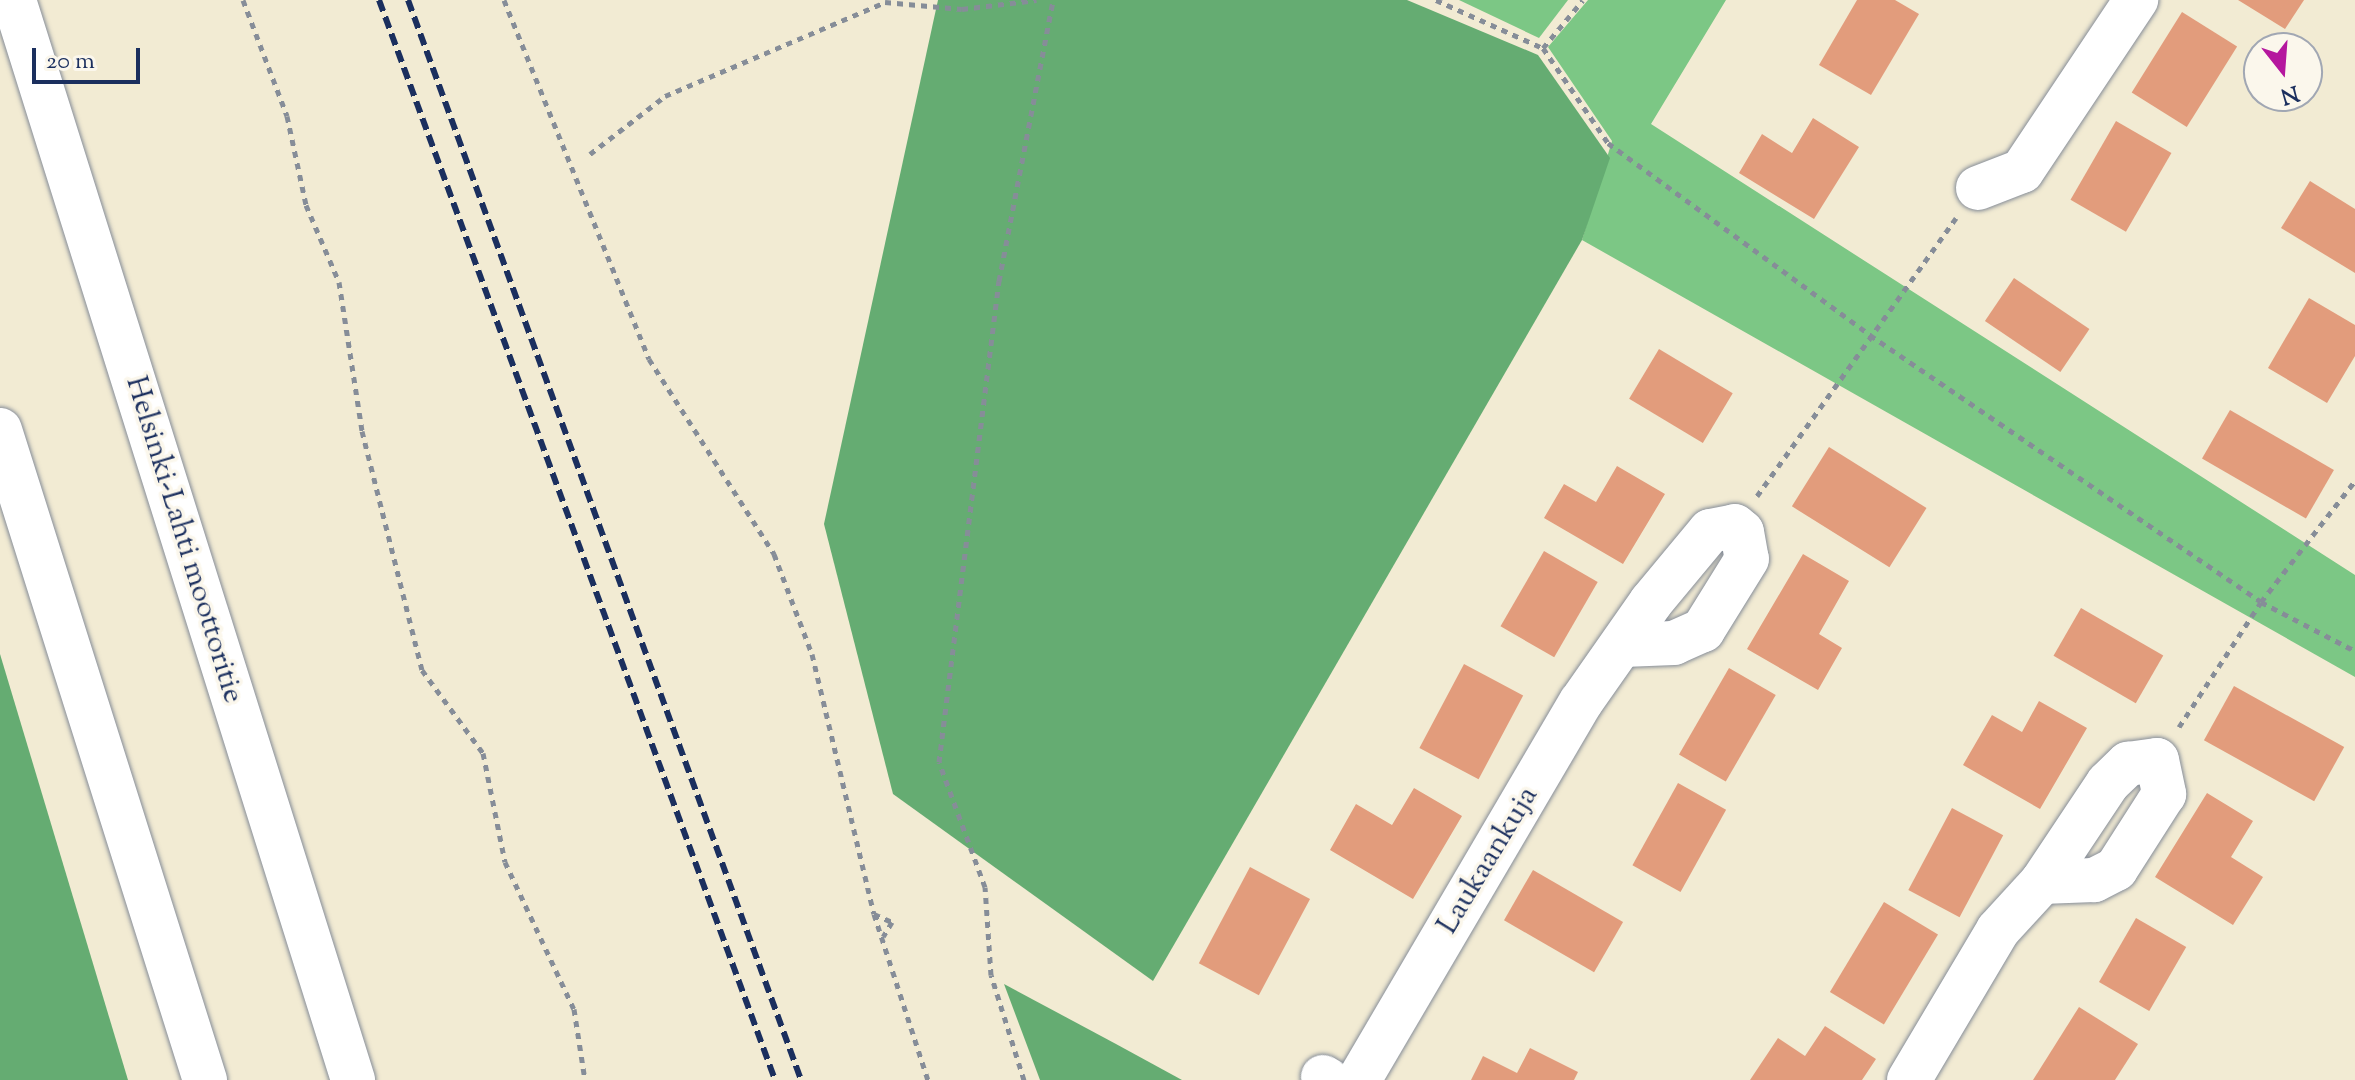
<!DOCTYPE html>
<style>
body{margin:0}
#map{position:relative;width:2355px;height:1080px;overflow:hidden;background:#f2ebd3;font-family:"Sorts Mill Goudy",serif}
div>[style]{position:absolute}
[style*='--x']{left:calc(var(--x)*1px);top:calc(var(--y)*1px);width:calc(var(--w)*1px);rotate:calc(var(--a)*1deg)}
.green>*{inset:0;background:#7cc785}
.forest>*{inset:0;background:#65ac72}
.building>*{inset:0;background:#e29c7c;transform-origin:0 0}
.path>*{height:5px;margin-top:-2.5px;transform-origin:0;background:repeating-linear-gradient(90deg,#868d98 0 6px,transparent 0 12px)}
.roads{filter:drop-shadow(0 0 2px #868d98) drop-shadow(0 0 2px #868d98)}
.minor>*{height:44px;margin:-22px;padding:0 22px;transform-origin:22px;border-radius:22px;background:#fff}
.highway>*{height:44px;margin:-22px;padding:0 22px;transform-origin:22px;border-radius:22px;background:#fff}
.rail>*{height:6px;margin-top:-3px;transform-origin:0;background:repeating-linear-gradient(90deg,#1b2f5e 0 12px,transparent 0 18px)}
span{translate:-50% -50%;white-space:nowrap;text-align:center;line-height:1.15;-webkit-text-stroke:7px #fbf7ec;paint-order:stroke}
.street-label{font-size:30px;color:#1b2f5e}
.north{position:absolute;left:2243px;top:32px;width:80px;height:80px;box-sizing:border-box;background:#fbf7ec;border:2px solid #a1a7b3;border-radius:50%;rotate:163deg;font-size:22px;font-weight:700;line-height:32px;text-align:center;color:#1b2f5e}
.north::after{content:'';display:block;margin:auto;width:28px;height:36px;background:#b5179e;clip-path:polygon(50% 0,100% 100%,50% 72%,0 100%)}
.scale{position:absolute;left:32px;top:48px;width:108px;height:36px;box-sizing:border-box;border:4px solid #1b2f5e;border-top:0;padding-left:10px;font-size:24px;line-height:28px;white-space:nowrap;color:#1b2f5e;-webkit-text-stroke:6px #fbf7ec;paint-order:stroke}
</style>
<div id="map">
<div class="green">
<div style="clip-path:polygon(1459px 0,1568px 0,1539px 38px)"></div>
<div style="clip-path:polygon(1588px 0,1726px 0,1651px 124px,2355px 575px,2355px 677px,1582px 240px,1612px 141px,1548px 47px)"></div>
</div>
<div class="forest">
<div style="clip-path:polygon(938px 0,1407px 0,1538px 55px,1610px 158px,1582px 240px,1153px 981px,893px 794px,824px 524px)"></div>
<div style="clip-path:polygon(0 654px,128px 1080px,0 1080px)"></div>
<div style="clip-path:polygon(1004px 984px,1116px 1044px,1182px 1080px,1040px 1080px)"></div>
</div>
<div class="building">
<div style="clip-path:polygon(1857px 0,1895px 0,1919px 14px,1871px 95px,1819px 65px)"></div>
<div style="clip-path:polygon(2238px 0,2304px 0,2285px 29px)"></div>
<div style="left:2182px;top:12px;width:65px;height:95px;rotate:32deg"></div>
<div style="clip-path:polygon(1813px 118px,1859px 147px,1814px 219px,1739px 173px,1762px 134px,1792px 153px)"></div>
<div style="left:2116px;top:121px;width:64px;height:91px;rotate:30deg"></div>
<div style="clip-path:polygon(2310px 181px,2355px 209px,2355px 273px,2281px 228px)"></div>
<div style="left:2014px;top:278px;width:91px;height:52px;rotate:34deg"></div>
<div style="clip-path:polygon(2309px 298px,2355px 325px,2355px 356px,2327px 403px,2268px 368px)"></div>
<div style="left:1659px;top:349px;width:86px;height:58px;rotate:31deg"></div>
<div style="left:2230px;top:410px;width:120px;height:56px;rotate:30deg"></div>
<div style="left:1829px;top:447px;width:115px;height:70px;rotate:32deg"></div>
<div style="clip-path:polygon(1617px 466px,1665px 494px,1623px 564px,1544px 518px,1564px 484px,1596px 502px)"></div>
<div style="left:1544px;top:551px;width:62px;height:87px;rotate:30deg"></div>
<div style="clip-path:polygon(1803px 554px,1849px 581px,1819px 634px,1842px 648px,1818px 690px,1747px 649px)"></div>
<div style="left:2081px;top:608px;width:95px;height:55px;rotate:30deg"></div>
<div style="left:1464px;top:664px;width:67px;height:95px;rotate:28deg"></div>
<div style="left:1729px;top:668px;width:54px;height:100px;rotate:30deg"></div>
<div style="left:2234px;top:686px;width:126px;height:62px;rotate:29deg"></div>
<div style="clip-path:polygon(2039px 701px,2087px 728px,2040px 809px,1963px 765px,1992px 715px,2022px 732px)"></div>
<div style="left:1678px;top:783px;width:55px;height:94px;rotate:29deg"></div>
<div style="clip-path:polygon(1414px 788px,1462px 816px,1413px 899px,1330px 850px,1356px 804px,1392px 825px)"></div>
<div style="clip-path:polygon(2207px 793px,2253px 821px,2231px 857px,2263px 877px,2233px 925px,2155px 877px)"></div>
<div style="left:1952px;top:808px;width:58px;height:93px;rotate:28deg"></div>
<div style="left:1250px;top:867px;width:68px;height:109px;rotate:28deg"></div>
<div style="left:1533px;top:870px;width:104px;height:58px;rotate:30deg"></div>
<div style="left:1884px;top:902px;width:63px;height:105px;rotate:31deg"></div>
<div style="left:2136px;top:918px;width:58px;height:74px;rotate:30deg"></div>
<div style="clip-path:polygon(2079px 1007px,2138px 1044px,2115px 1080px,2033px 1080px)"></div>
<div style="clip-path:polygon(1825px 1026px,1876px 1059px,1862px 1080px,1750px 1080px,1778px 1038px,1805px 1056px)"></div>
<div style="clip-path:polygon(1530px 1048px,1578px 1072px,1574px 1080px,1471px 1080px,1483px 1056px,1517px 1073px)"></div>
</div>
<div class="path">
<div style="--x:243;--y:0;--w:124;--a:69.2"></div>
<div style="--x:287;--y:116;--w:91;--a:77.9"></div>
<div style="--x:306;--y:205;--w:84;--a:66.8"></div>
<div style="--x:339;--y:282;--w:151;--a:81.2"></div>
<div style="--x:362;--y:431;--w:246;--a:75.9"></div>
<div style="--x:422;--y:670;--w:103;--a:53.7"></div>
<div style="--x:483;--y:753;--w:111;--a:78.6"></div>
<div style="--x:505;--y:862;--w:162;--a:64.9"></div>
<div style="--x:574;--y:1009;--w:72;--a:81.2"></div>
<div style="--x:504;--y:0;--w:387;--a:68"></div>
<div style="--x:649;--y:359;--w:232;--a:57.3"></div>
<div style="--x:774;--y:554;--w:107;--a:69.2"></div>
<div style="--x:812;--y:654;--w:267;--a:76.6"></div>
<div style="--x:874;--y:914;--w:175;--a:72"></div>
<div style="--x:1436;--y:0;--w:117;--a:24.2"></div>
<div style="--x:1543;--y:48;--w:115;--a:55.6"></div>
<div style="--x:1608;--y:143;--w:325;--a:36.2"></div>
<div style="--x:1870;--y:335;--w:473;--a:34.3"></div>
<div style="--x:2261;--y:602;--w:106;--a:27.5"></div>
<div style="--x:1543;--y:48;--w:62;--a:-50.2"></div>
<div style="--x:590;--y:154;--w:95;--a:-37.7"></div>
<div style="--x:665;--y:96;--w:239;--a:-23.1"></div>
<div style="--x:885;--y:2;--w:77;--a:5.2"></div>
<div style="--x:962;--y:9;--w:75;--a:-6.9"></div>
<div style="--x:1757;--y:496;--w:342;--a:-54.4"></div>
<div style="--x:2179;--y:727;--w:149;--a:-56.7"></div>
<div style="--x:2261;--y:602;--w:153;--a:-52.2"></div>
<div style="--x:874;--y:914;--w:20;--a:24"></div>
<div style="--x:892;--y:922;--w:17;--a:121"></div>
<div style="--x:1024;--y:1080;--w:110;--a:-107.4"></div>
<div style="--x:991;--y:975;--w:88;--a:-93.9"></div>
<div style="--x:985;--y:887;--w:133;--a:-110.2"></div>
<div style="--x:939;--y:762;--w:485;--a:-82.9"></div>
<div style="--x:999;--y:281;--w:286;--a:-79.1"></div>
</div>
<div class="roads">
<div class="minor">
<div style="--x:1978;--y:188;--w:47;--a:-21.1"></div>
<div style="--x:2022;--y:171;--w:206;--a:-56.3"></div>
<div style="--x:1323;--y:1077;--w:6;--a:31"></div>
<div style="--x:1359;--y:1080;--w:438;--a:-59.6"></div>
<div style="--x:1581;--y:702;--w:122;--a:-55"></div>
<div style="--x:1651;--y:602;--w:92;--a:-50.3"></div>
<div style="--x:1710;--y:531;--w:25;--a:-11"></div>
<div style="--x:1735;--y:526;--w:9;--a:41"></div>
<div style="--x:1742;--y:532;--w:27;--a:80"></div>
<div style="--x:1747;--y:559;--w:84;--a:121.8"></div>
<div style="--x:1703;--y:630;--w:32;--a:156"></div>
<div style="--x:1674;--y:643;--w:51;--a:177.8"></div>
<div style="--x:1909;--y:1080;--w:174;--a:-59.3"></div>
<div style="--x:1998;--y:930;--w:65;--a:-47.5"></div>
<div style="--x:2042;--y:882;--w:119;--a:-56.3"></div>
<div style="--x:2108;--y:783;--w:28;--a:-44"></div>
<div style="--x:2128;--y:764;--w:29;--a:-8"></div>
<div style="--x:2157;--y:760;--w:35;--a:78"></div>
<div style="--x:2164;--y:794;--w:89;--a:122.6"></div>
<div style="--x:2116;--y:869;--w:25;--a:153"></div>
<div style="--x:2094;--y:880;--w:52;--a:177.8"></div>
</div>
<div class="highway">
<div style="--x:14;--y:0;--w:1132;--a:72.57"></div>
<div style="--x:0;--y:430;--w:682;--a:72.5"></div>
</div>
</div>
<div class="rail">
<div style="--x:379;--y:0;--w:1150;--a:69.86"></div>
<div style="--x:408;--y:0;--w:1149;--a:70"></div>
</div>
<div class="street-label">
<span style="left:183px;top:540px;rotate:73deg">Helsinki-Lahti moottoritie</span>
<span style="left:1489px;top:861px;rotate:-59deg">Laukaankuja</span>
</div>
<div class="north">N</div>
<div class="scale">20 m</div>
</div>
